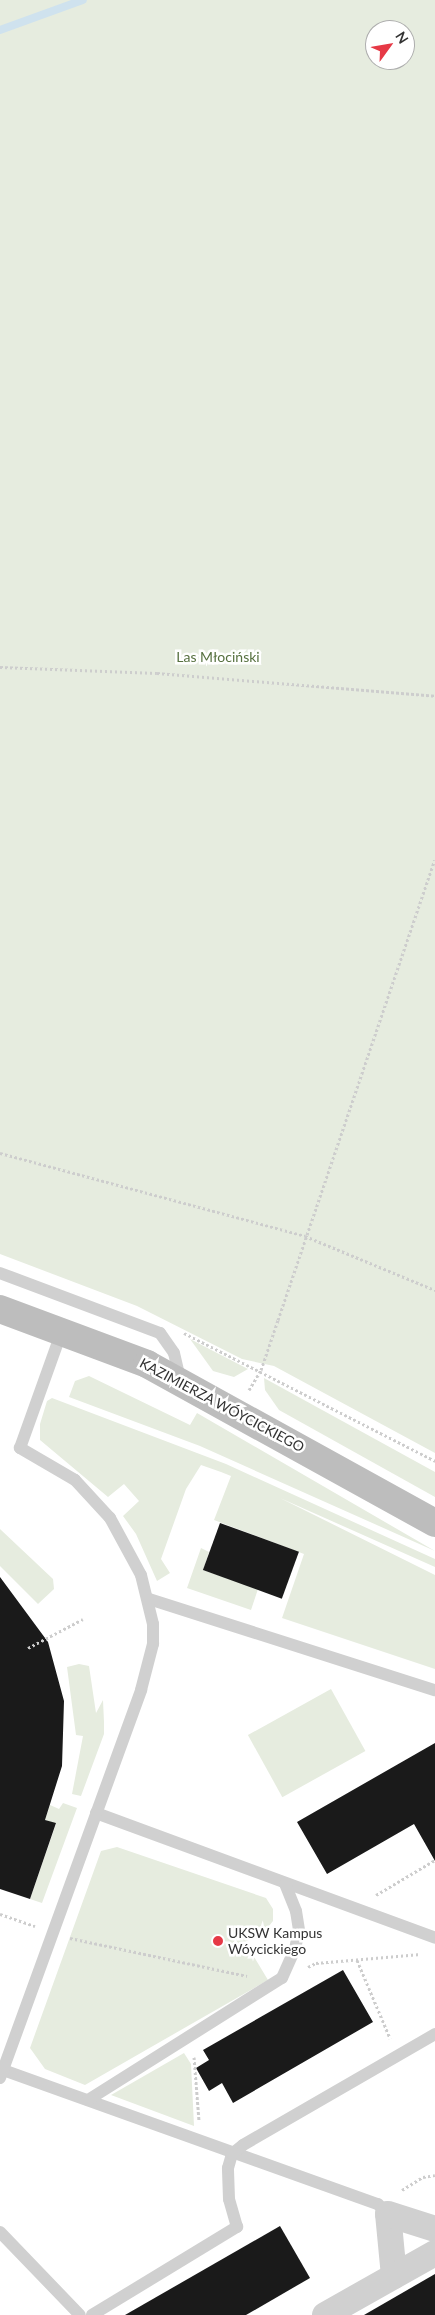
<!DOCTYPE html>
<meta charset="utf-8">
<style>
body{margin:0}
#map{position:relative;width:435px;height:2315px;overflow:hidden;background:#fff;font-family:Lato,sans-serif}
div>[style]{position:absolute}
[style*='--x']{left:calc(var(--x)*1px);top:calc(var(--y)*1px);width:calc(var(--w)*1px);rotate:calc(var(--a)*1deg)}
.green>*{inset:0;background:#e6ecdf;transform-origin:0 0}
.stream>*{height:8px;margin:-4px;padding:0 4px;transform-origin:4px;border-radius:4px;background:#cfe2ee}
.building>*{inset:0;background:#1a1a1a;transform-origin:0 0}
.path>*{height:3px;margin-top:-1.5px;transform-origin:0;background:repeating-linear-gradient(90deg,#cdcdcd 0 2.5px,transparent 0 5px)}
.lane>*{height:12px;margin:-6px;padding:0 6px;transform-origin:6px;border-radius:6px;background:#d0d0d0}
.street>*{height:26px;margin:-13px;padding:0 13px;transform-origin:13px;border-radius:13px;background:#d0d0d0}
.secondary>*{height:28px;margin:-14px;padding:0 14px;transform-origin:14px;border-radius:14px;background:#bdbdbd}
.dots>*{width:14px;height:14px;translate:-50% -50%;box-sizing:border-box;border:2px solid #fff;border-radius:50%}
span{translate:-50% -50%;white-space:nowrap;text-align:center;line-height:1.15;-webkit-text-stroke:5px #fff;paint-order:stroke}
.park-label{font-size:14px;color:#56703f}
.street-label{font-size:14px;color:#333}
.poi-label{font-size:14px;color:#333}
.left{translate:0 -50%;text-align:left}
.north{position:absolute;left:365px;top:20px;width:50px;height:50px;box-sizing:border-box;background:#fff;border:1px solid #adadad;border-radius:50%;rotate:58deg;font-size:14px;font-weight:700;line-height:20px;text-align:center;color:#333}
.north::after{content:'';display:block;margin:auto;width:18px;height:22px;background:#e63946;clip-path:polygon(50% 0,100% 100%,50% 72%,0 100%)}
</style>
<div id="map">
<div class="green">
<div style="clip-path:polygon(evenodd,0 0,435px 0,435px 1453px,274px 1366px,242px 1359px,137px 1306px,0 1254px,0 0,375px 30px,405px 30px,405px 60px,375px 60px,375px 30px)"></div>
<div style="clip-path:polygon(190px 1339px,248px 1369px,234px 1377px,213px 1371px)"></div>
<div style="clip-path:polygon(89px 1376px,190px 1425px,197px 1413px,435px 1551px,200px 1446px,69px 1397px,75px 1381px)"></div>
<div style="clip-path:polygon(264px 1378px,435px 1472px,435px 1497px,279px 1410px,265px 1390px)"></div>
<div style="clip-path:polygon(52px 1398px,226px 1464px,435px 1559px,435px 1567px,280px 1498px,435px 1575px,435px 1669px,282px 1618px,304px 1554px,214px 1520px,231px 1476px,221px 1472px,201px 1465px,186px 1489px,161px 1559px,170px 1573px,157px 1581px,136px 1534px,123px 1516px,139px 1501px,124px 1484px,108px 1497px,40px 1440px,40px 1424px,47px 1401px)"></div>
<div style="clip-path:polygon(0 1529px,53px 1579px,54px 1589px,38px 1604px,0 1566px)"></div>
<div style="clip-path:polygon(201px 1548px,209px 1552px,203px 1570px,258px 1589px,251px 1610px,187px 1588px)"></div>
<div style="clip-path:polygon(79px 1664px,89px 1666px,96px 1713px,103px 1700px,104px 1722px,104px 1734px,81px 1796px,72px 1794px,83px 1736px,76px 1735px,67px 1667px)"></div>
<div style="left:331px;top:1689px;width:71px;height:95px;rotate:61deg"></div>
<div style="clip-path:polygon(63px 1803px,77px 1808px,42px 1903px,30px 1899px,56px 1824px,45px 1820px,50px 1805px,59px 1809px)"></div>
<div style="clip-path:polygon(117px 1847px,266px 1898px,273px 1909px,273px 1921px,265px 1931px,245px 1942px,268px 1980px,85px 2085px,45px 2069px,30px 2048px,101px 1851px)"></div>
<div style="clip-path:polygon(184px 2053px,191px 2064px,194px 2126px,111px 2095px)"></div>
</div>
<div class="stream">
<div style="--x:0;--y:30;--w:88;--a:-19.9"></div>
</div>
<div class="building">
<div style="left:220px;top:1523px;width:84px;height:50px;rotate:20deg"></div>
<div style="clip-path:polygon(0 1577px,48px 1642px,64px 1701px,62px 1766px,45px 1820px,56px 1823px,30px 1899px,0 1889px)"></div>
<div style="clip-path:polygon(435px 1743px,435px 1861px,414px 1824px,327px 1874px,297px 1822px)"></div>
<div style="clip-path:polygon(343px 1970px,373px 2022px,233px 2103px,222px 2083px,209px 2091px,196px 2068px,209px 2060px,203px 2050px)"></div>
<div style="clip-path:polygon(280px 2226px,310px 2278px,246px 2315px,125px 2315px)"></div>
<div style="clip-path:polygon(435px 2274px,435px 2315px,364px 2315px)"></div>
</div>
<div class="path">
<div style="--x:0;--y:667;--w:157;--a:2.2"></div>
<div style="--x:157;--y:673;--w:279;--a:4.7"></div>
<div style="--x:0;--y:1153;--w:316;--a:15.2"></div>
<div style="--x:305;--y:1236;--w:141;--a:22.6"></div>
<div style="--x:184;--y:1333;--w:282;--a:27"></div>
<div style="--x:249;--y:1390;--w:23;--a:-59"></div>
<div style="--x:261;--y:1370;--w:53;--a:-71.2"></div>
<div style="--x:278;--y:1320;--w:486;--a:-71.2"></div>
<div style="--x:28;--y:1648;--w:62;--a:-27.8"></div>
<div style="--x:376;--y:1895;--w:69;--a:-30.7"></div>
<div style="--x:0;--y:1914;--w:37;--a:19"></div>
<div style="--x:70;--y:1938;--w:181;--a:12.1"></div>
<div style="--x:357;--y:1960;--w:85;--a:67.1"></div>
<div style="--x:308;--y:1967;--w:9;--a:-27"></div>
<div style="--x:316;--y:1963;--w:105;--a:-4.9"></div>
<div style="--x:194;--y:2057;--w:63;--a:85.5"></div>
<div style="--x:402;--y:2190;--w:25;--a:-32"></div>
<div style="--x:423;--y:2177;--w:12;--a:-9"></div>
</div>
<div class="lane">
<div style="--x:0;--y:1273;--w:171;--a:20.6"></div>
<div style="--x:160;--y:1333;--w:24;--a:55"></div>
<div style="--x:174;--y:1353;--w:28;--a:77"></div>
<div style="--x:149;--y:1599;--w:300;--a:17.7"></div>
<div style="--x:96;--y:1813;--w:361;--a:20.2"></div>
<div style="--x:0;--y:2069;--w:401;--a:19.7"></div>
<div style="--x:378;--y:2204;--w:14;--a:45"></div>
<div style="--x:0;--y:2078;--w:413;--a:-70"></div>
<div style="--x:141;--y:1690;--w:48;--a:-75.4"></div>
<div style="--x:153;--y:1644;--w:20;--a:-90"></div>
<div style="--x:153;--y:1624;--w:50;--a:-103.8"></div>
<div style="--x:141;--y:1575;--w:65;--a:-118.5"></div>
<div style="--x:110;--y:1518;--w:52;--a:-132.6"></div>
<div style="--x:75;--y:1480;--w:64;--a:-149.8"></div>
<div style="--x:20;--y:1448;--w:124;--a:-70.3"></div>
<div style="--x:88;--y:2100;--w:229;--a:-32.2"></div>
<div style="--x:282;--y:1978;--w:32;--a:-66"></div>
<div style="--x:295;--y:1949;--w:19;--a:-78"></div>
<div style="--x:299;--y:1930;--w:19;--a:-99"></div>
<div style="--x:296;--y:1911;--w:29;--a:-112"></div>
<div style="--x:0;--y:2232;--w:115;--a:46.1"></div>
<div style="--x:92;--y:2315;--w:170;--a:-31.3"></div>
<div style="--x:237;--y:2227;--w:29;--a:-106"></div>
<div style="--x:229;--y:2199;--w:31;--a:-92"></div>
<div style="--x:228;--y:2168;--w:15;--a:-74"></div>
<div style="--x:232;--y:2154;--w:14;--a:-39"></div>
<div style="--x:243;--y:2145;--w:222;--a:-30"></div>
</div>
<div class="street">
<div style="--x:394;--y:2276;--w:62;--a:-95.5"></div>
<div style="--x:388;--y:2214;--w:49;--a:17.7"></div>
<div style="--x:325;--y:2315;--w:126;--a:-29.4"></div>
</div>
<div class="secondary">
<div style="--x:0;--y:1309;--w:157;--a:20.5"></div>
<div style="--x:147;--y:1364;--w:329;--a:28.9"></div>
</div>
<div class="dots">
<div style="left:218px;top:1941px;background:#e63946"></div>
</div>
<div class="park-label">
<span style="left:218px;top:657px">Las Młociński</span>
</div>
<div class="street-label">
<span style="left:222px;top:1405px;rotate:28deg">KAZIMIERZA WÓYCICKIEGO</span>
</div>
<div class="poi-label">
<span class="left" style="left:228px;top:1941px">UKSW Kampus<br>Wóycickiego</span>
</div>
<div class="north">N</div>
</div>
